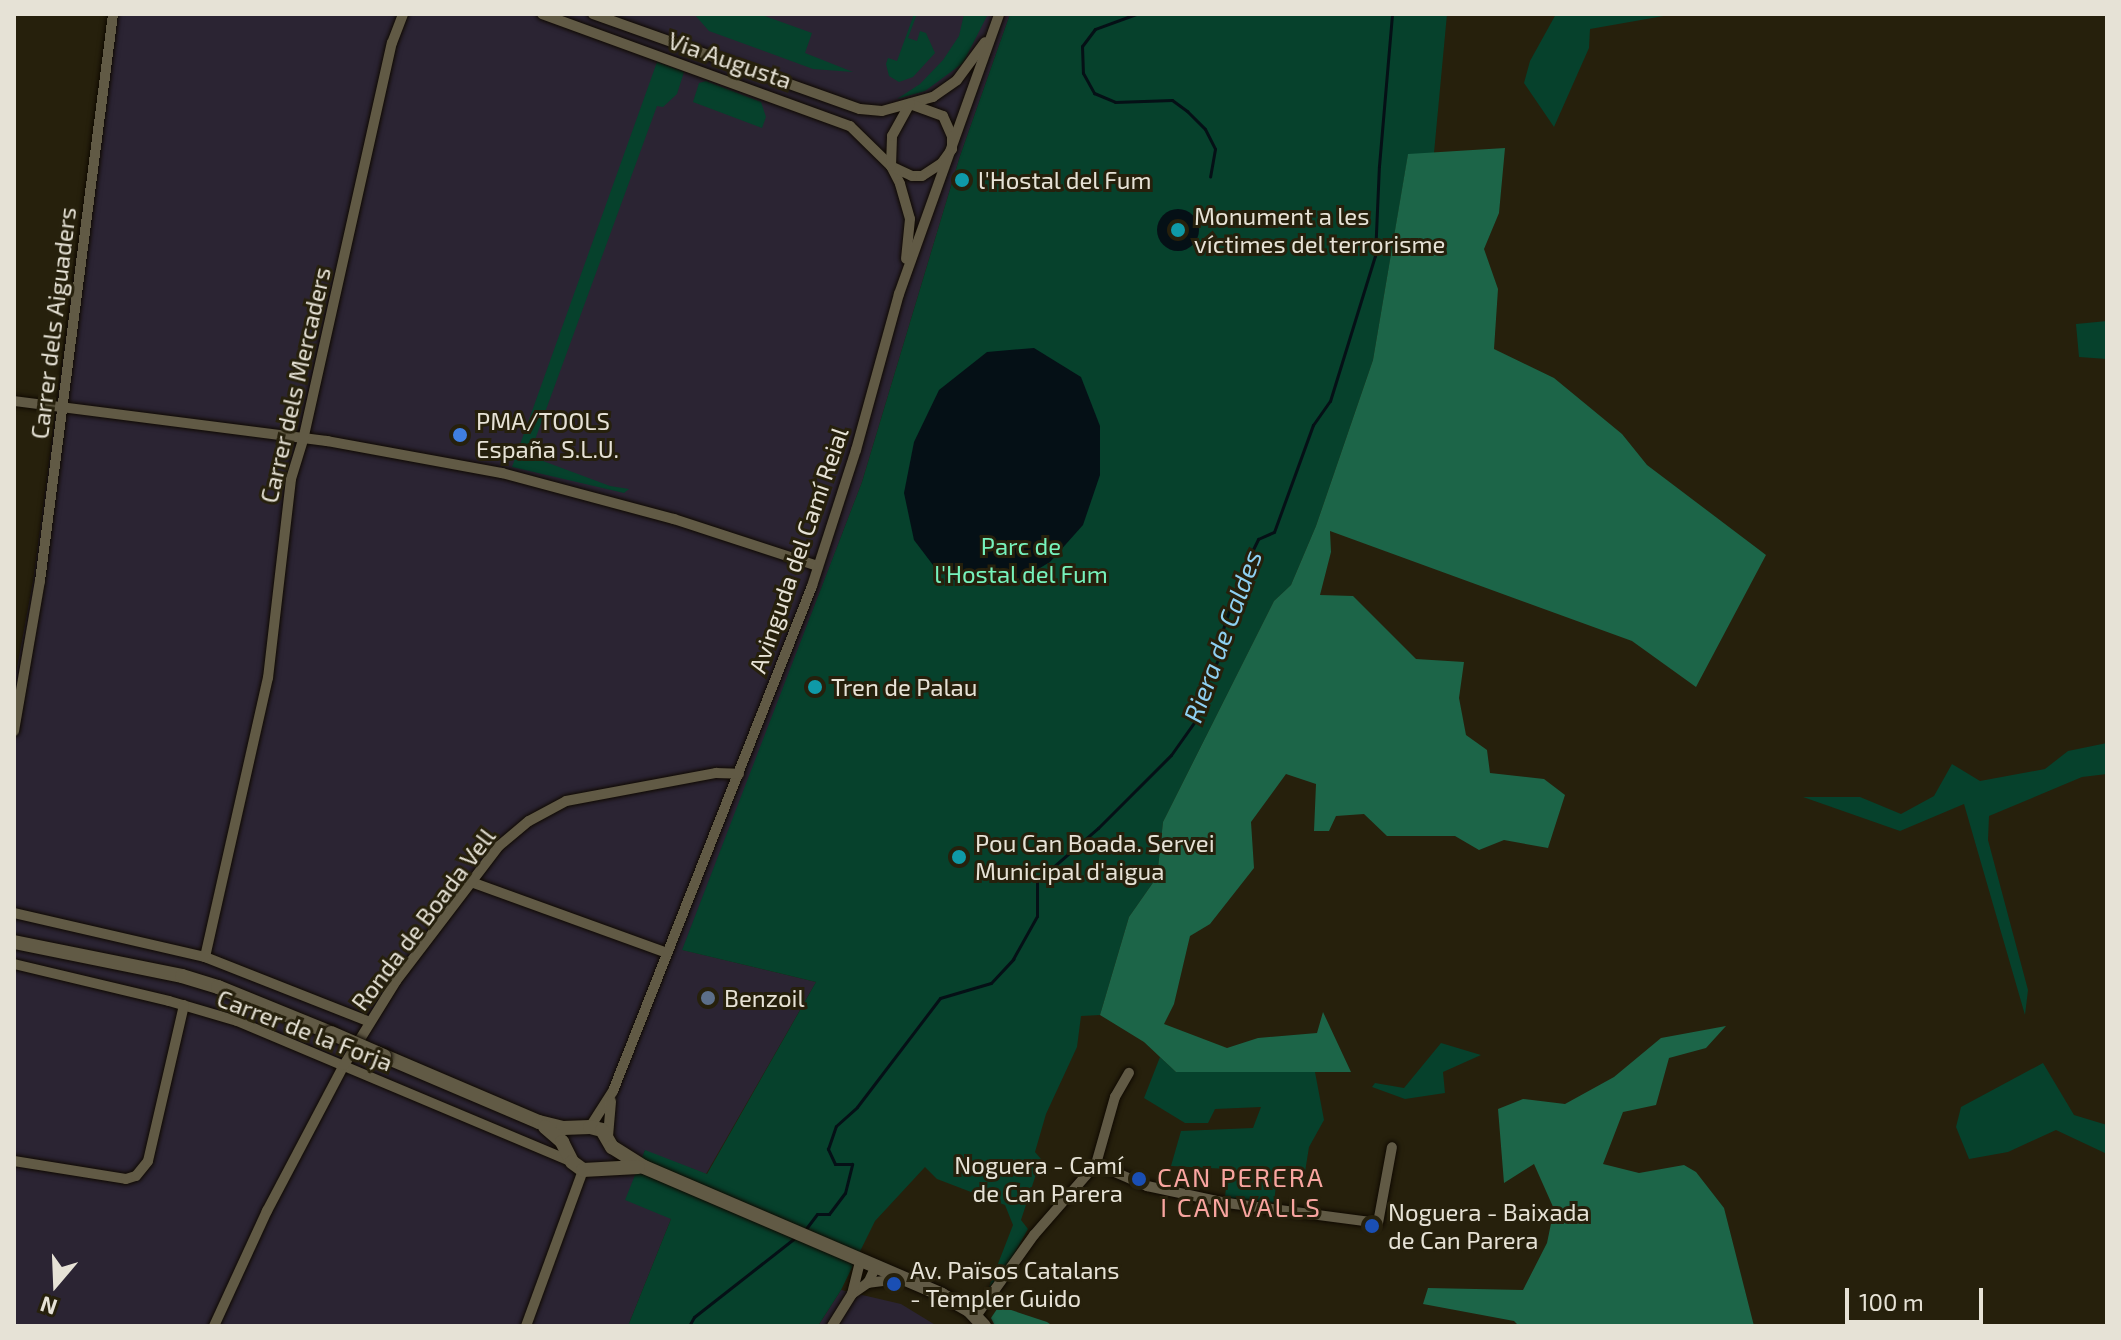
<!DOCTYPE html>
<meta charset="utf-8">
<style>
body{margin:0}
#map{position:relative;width:2121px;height:1340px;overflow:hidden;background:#26200c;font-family:"Exo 2",sans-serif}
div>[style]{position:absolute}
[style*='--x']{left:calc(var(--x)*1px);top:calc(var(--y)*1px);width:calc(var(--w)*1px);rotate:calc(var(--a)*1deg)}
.industrial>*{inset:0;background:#2b2433}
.green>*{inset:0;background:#06412c}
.forest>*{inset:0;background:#1c6548}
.water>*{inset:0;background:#051016}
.round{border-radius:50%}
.stream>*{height:3px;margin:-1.5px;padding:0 1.5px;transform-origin:1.5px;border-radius:1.5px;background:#051016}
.roads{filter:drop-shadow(0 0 2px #0f0900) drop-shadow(0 0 2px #0f0900)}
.street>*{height:10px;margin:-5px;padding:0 5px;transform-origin:5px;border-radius:5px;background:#615a45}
.secondary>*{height:14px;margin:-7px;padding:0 7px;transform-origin:7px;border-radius:7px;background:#615a45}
.bridges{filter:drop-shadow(0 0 2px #0f0900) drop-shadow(0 0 2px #0f0900)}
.secondary-bridge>*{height:14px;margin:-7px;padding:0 7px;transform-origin:7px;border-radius:7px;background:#615a45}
.dots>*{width:22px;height:22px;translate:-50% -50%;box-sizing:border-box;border:4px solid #26200c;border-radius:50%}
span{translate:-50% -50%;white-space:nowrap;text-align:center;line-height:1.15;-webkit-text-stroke:6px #26200c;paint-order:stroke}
.street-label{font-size:24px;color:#e6e2d6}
.poi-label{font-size:24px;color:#e6e2d6}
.left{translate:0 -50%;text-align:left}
.right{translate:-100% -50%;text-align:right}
.park-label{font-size:24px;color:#76f2bc}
.water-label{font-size:26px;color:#8ed0f2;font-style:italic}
.neighbourhood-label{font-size:26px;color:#f9a5a0;letter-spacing:2px}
.frame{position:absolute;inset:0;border:16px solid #e6e2d6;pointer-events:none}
.north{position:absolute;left:16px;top:1244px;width:80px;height:80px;-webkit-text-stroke:6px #26200c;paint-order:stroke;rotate:199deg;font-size:22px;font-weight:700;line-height:32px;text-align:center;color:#e6e2d6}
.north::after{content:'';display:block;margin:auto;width:28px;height:36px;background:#e6e2d6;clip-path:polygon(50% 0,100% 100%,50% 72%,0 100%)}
.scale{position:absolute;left:1845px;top:1288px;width:138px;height:36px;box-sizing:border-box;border:4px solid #e6e2d6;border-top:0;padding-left:10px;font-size:24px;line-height:28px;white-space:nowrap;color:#e6e2d6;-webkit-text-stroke:6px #26200c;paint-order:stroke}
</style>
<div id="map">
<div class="industrial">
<div style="clip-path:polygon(109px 14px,1010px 14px,960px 156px,862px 482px,683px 950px,816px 982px,706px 1174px,644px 1151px,671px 1219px,628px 1326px,14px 1326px,14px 684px,33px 581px)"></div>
<div style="clip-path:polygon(841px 1290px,901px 1304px,937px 1326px,818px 1326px)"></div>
</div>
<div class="green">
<div style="clip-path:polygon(694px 14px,759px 14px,812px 33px,805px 53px,853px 72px,813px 69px,709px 31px)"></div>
<div style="clip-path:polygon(914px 14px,917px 14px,908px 38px,917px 41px,920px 31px,926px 33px,935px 53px,913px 77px,899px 82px,889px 76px,886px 64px,888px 58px,897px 61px)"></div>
<div style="clip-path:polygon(964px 14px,988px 14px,963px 63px,925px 91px,897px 99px,920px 84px,943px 60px,959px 36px)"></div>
<div style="clip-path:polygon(1010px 14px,1447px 14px,1434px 153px,1408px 155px,1373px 360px,1316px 526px,1291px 585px,1274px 601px,1163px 822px,1157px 877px,1129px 917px,1100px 1015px,1081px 1016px,1077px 1047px,1046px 1114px,1035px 1152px,1041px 1159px,1021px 1220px,1028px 1229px,1002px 1275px,989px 1287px,1013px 1225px,1005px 1205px,937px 1179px,925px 1167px,875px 1221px,841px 1290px,818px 1326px,628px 1326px,671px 1219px,625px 1200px,645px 1150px,707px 1174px,816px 982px,682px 950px,862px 482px,960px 156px)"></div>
<div style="clip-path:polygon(1556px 14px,1675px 14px,1590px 29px,1589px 48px,1554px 127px,1524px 83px,1530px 61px)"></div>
<div style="clip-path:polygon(657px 62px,684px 72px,677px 94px,663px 107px,657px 106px,532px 448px,535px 458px,610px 486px,629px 489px,624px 493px,512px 467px)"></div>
<div style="clip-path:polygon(706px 81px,761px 102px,766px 117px,762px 128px,693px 102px,699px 83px)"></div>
<div style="clip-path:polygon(2107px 321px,2107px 359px,2079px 357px,2076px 324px)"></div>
<div style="clip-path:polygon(2107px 743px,2107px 774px,2082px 777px,1989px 816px,1988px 840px,2028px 990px,2025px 1015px,1964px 804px,1900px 831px,1803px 797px,1860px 797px,1901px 814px,1934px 796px,1952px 764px,1980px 781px,2045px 769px,2068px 751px)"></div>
<div style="clip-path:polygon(1441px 1043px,1481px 1055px,1443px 1072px,1445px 1093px,1405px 1099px,1372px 1087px,1375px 1083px,1404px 1088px)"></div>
<div style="clip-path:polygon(1160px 1057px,1176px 1072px,1315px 1072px,1324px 1120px,1309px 1147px,1305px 1172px,1278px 1167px,1274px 1203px,1225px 1197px,1228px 1169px,1171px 1166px,1181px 1131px,1253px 1128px,1261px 1107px,1215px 1109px,1208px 1123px,1185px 1123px,1144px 1098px)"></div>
<div style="clip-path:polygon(2043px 1063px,2074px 1115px,2107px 1125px,2107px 1154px,2056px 1130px,2008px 1152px,1969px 1159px,1956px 1127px,1961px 1107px)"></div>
</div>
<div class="forest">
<div style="clip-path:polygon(1505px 148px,1499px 213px,1484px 249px,1498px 289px,1494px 349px,1554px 378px,1622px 434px,1647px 465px,1766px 555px,1696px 687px,1632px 641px,1330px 531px,1331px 552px,1320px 595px,1353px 596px,1416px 659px,1464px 662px,1459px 698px,1466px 735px,1487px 750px,1490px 773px,1544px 779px,1565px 795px,1548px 848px,1504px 840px,1479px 850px,1455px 836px,1387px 836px,1364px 814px,1336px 816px,1329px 831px,1314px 831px,1316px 784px,1286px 774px,1251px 822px,1254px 868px,1210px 924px,1190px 936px,1174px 1004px,1164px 1024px,1227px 1048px,1258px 1038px,1317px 1033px,1323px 1012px,1351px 1072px,1176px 1072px,1144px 1042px,1100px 1015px,1129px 917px,1157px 877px,1163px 822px,1274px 601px,1291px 585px,1316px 526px,1373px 360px,1408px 154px)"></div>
<div style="clip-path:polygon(1726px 1026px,1706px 1048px,1669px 1058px,1656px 1105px,1623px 1112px,1603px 1164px,1639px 1173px,1684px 1165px,1696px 1172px,1724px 1208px,1754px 1326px,1519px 1326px,1514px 1321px,1423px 1304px,1428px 1288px,1523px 1290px,1547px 1243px,1554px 1209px,1534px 1164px,1504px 1183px,1498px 1109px,1523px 1099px,1565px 1104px,1614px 1077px,1661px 1038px)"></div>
<div style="clip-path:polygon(999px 1306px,1047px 1322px,1053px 1326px,995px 1326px,991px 1318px)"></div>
</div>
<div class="water">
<div class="round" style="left:1157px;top:209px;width:42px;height:42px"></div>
<div style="clip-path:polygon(1034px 348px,1081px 377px,1100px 426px,1100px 475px,1083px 525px,1050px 562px,1013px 584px,963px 585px,936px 569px,914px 540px,904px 493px,914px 442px,939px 390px,987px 352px)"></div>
</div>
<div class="stream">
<div style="--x:1136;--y:14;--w:44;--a:159.9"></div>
<div style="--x:1095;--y:29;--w:21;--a:127"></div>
<div style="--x:1082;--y:46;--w:27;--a:88"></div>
<div style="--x:1083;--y:73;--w:23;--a:61"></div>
<div style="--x:1094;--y:93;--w:23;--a:23"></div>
<div style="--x:1115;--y:102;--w:57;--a:-2"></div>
<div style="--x:1172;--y:100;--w:19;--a:36"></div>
<div style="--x:1187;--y:111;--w:25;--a:45"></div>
<div style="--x:1205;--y:129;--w:22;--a:63"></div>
<div style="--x:1215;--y:149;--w:28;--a:100"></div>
<div style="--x:805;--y:1230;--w:20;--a:-53"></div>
<div style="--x:817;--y:1214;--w:12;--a:0"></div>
<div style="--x:829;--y:1214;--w:26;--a:-53"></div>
<div style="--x:845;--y:1193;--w:30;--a:-76"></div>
<div style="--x:852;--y:1164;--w:17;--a:180"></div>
<div style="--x:835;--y:1164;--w:17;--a:-115"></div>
<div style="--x:828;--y:1149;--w:24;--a:-71"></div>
<div style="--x:836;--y:1126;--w:28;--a:-42"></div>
<div style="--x:857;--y:1107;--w:137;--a:-52.7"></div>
<div style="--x:940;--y:998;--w:53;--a:-16.4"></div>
<div style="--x:991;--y:983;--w:33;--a:-47"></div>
<div style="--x:1013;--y:959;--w:49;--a:-60.8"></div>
<div style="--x:1037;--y:916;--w:35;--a:-90"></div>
<div style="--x:1037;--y:881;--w:81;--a:-41"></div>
<div style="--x:1098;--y:828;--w:103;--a:-45"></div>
<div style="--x:1171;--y:755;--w:47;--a:-54.6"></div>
<div style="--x:1198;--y:717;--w:12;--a:-104"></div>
<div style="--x:1195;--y:705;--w:59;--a:-63"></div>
<div style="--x:1222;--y:652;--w:20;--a:-90"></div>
<div style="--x:1222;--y:632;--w:63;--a:-71.6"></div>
<div style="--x:1242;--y:572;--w:37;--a:-64"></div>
<div style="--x:1258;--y:539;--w:17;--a:-24"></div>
<div style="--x:1274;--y:532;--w:114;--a:-70"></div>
<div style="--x:1313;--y:425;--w:29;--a:-55"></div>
<div style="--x:1330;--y:401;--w:152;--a:-72.8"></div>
<div style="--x:1375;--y:256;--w:90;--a:-87.5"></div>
<div style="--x:1379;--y:166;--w:153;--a:-85.1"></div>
<div style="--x:689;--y:1326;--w:10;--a:-61"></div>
<div style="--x:694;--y:1317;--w:130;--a:-38.1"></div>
</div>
<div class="roads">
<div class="street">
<div style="--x:542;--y:14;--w:328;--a:20"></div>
<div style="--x:850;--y:126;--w:57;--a:44.3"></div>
<div style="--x:891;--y:166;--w:20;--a:63"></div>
<div style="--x:900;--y:184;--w:36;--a:74"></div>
<div style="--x:910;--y:219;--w:40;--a:95.7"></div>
<div style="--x:593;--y:14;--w:283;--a:19.6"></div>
<div style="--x:860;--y:109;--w:22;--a:5"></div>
<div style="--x:882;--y:111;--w:53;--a:-15.4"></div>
<div style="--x:933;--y:97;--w:29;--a:-35"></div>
<div style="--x:957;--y:80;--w:47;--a:-53.6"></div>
<div style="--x:910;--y:104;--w:35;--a:20"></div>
<div style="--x:943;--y:116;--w:22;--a:66"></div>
<div style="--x:952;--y:136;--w:13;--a:90"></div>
<div style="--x:952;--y:149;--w:17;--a:126"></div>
<div style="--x:942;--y:163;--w:24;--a:147"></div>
<div style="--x:922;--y:176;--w:10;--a:180"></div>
<div style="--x:912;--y:176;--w:23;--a:-155"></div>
<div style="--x:891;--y:166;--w:30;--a:-88"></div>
<div style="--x:892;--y:136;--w:37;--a:-61"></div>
<div style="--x:14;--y:401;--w:316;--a:7.3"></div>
<div style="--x:327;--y:441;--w:178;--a:10.4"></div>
<div style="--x:502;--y:473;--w:178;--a:15"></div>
<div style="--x:674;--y:519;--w:151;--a:18.1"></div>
<div style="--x:14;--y:731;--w:152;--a:-80.2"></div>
<div style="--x:40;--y:581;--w:572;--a:-82.66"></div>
<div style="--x:471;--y:882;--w:208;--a:19.9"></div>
<div style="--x:14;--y:913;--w:196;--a:13"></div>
<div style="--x:205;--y:957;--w:177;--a:21.5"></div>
<div style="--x:205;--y:957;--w:286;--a:-77.3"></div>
<div style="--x:268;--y:678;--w:200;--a:-83.4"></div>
<div style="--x:291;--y:479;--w:41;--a:-72.9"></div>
<div style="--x:303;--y:440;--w:407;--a:-77.4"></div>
<div style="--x:392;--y:43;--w:31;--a:-69"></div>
<div style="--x:14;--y:964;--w:159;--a:13.4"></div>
<div style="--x:169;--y:1001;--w:71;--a:16.4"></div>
<div style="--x:237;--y:1021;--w:363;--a:22.8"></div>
<div style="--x:590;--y:1127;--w:43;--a:-57.4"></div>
<div style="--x:613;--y:1091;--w:543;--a:-68.49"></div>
<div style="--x:812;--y:586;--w:143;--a:-72.1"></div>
<div style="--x:856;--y:450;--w:162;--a:-74.6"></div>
<div style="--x:899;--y:294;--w:297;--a:-70.3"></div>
<div style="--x:608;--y:1136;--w:35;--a:-85"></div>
<div style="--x:14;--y:1161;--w:113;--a:9.1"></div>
<div style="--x:126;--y:1179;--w:10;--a:-17"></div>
<div style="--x:136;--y:1176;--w:19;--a:-51"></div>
<div style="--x:148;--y:1161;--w:160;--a:-77"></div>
<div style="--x:1096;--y:1164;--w:56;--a:23.3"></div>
<div style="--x:1147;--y:1186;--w:82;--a:12"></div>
<div style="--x:1227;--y:1203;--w:152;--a:7.5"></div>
<div style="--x:1378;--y:1223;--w:77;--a:-79.6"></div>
<div style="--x:867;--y:1283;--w:34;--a:-7"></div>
<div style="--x:852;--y:1294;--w:19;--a:-35"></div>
<div style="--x:868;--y:1283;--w:19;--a:-65"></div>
<div style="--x:976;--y:1316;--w:100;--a:-54.4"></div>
<div style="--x:1034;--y:1235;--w:94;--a:-48.9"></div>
<div style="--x:1096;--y:1164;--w:70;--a:-74.2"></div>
<div style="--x:1115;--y:1097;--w:28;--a:-60"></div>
<div style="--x:214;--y:1326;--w:127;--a:-65.3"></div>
<div style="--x:267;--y:1211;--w:165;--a:-62.2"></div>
<div style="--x:344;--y:1065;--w:99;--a:-58.2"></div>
<div style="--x:396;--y:981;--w:170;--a:-52.7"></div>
<div style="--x:499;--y:846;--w:39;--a:-40"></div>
<div style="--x:529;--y:821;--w:42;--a:-28.4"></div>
<div style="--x:566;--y:801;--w:153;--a:-10.6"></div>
<div style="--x:716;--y:773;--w:23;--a:2"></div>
<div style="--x:526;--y:1326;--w:166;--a:-69.9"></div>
<div style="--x:832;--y:1326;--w:38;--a:-58"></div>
<div style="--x:852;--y:1294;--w:36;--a:-76"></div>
</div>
<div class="secondary">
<div style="--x:14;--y:942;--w:171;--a:11.4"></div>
<div style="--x:182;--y:976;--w:38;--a:17"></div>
<div style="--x:218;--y:987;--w:122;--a:22.2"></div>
<div style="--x:384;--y:1056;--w:168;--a:23.1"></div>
<div style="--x:539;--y:1122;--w:25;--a:14"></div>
<div style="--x:563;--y:1128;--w:27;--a:-2"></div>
<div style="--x:590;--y:1127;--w:12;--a:14"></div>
<div style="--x:602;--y:1130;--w:20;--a:60"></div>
<div style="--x:612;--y:1147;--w:38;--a:32"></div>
<div style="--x:644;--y:1167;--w:324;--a:23.2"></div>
<div style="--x:942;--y:1295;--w:31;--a:29"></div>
<div style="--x:969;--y:1310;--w:22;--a:47"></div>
<div style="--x:545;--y:1127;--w:23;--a:41"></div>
<div style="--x:562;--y:1142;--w:22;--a:63"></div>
<div style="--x:572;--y:1162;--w:14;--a:36"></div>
<div style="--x:583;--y:1170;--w:55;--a:-3.1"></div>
</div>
</div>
<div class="bridges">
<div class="secondary-bridge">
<div style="--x:331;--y:1033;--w:58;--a:23.5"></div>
</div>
</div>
<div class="dots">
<div style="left:962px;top:180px;background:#0f9aa8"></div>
<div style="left:1178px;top:230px;background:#0f9aa8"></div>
<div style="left:460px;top:435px;background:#3f7fe0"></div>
<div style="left:815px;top:687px;background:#0f9aa8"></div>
<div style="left:959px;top:857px;background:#0f9aa8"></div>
<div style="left:708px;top:998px;background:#5c6f8a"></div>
<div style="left:1139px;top:1179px;background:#1a4fb4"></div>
<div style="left:1372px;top:1226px;background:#1a4fb4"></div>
<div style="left:894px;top:1284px;background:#1a4fb4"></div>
</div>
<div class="street-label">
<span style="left:730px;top:60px;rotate:19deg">Via Augusta</span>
<span style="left:53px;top:323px;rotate:-83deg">Carrer dels Aiguaders</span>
<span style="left:295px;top:385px;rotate:-77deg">Carrer dels Mercaders</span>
<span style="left:798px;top:550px;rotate:-71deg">Avinguda del Camí Reial</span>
<span style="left:423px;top:919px;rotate:-53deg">Ronda de Boada Vell</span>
<span style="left:305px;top:1030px;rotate:21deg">Carrer de la Forja</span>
</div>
<div class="poi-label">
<span class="left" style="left:978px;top:180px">l'Hostal del Fum</span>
<span class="left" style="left:1194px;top:230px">Monument a les<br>víctimes del terrorisme</span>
<span class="left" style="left:476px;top:435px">PMA/TOOLS<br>España S.L.U.</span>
<span class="left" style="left:831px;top:687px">Tren de Palau</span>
<span class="left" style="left:975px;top:857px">Pou Can Boada. Servei<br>Municipal d'aigua</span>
<span class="left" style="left:724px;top:998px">Benzoil</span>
<span class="right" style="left:1123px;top:1179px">Noguera - Camí<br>de Can Parera</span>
<span class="left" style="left:1388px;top:1226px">Noguera - Baixada<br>de Can Parera</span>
<span class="left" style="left:910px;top:1284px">Av. Països Catalans<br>- Templer Guido</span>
</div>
<div class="park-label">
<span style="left:1021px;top:560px">Parc de<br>l'Hostal del Fum</span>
</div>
<div class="water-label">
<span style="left:1222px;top:636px;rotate:-70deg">Riera de Caldes</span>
</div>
<div class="neighbourhood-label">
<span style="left:1241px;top:1192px">CAN PERERA<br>I CAN VALLS</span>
</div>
<div class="frame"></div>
<div class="north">N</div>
<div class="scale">100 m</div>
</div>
